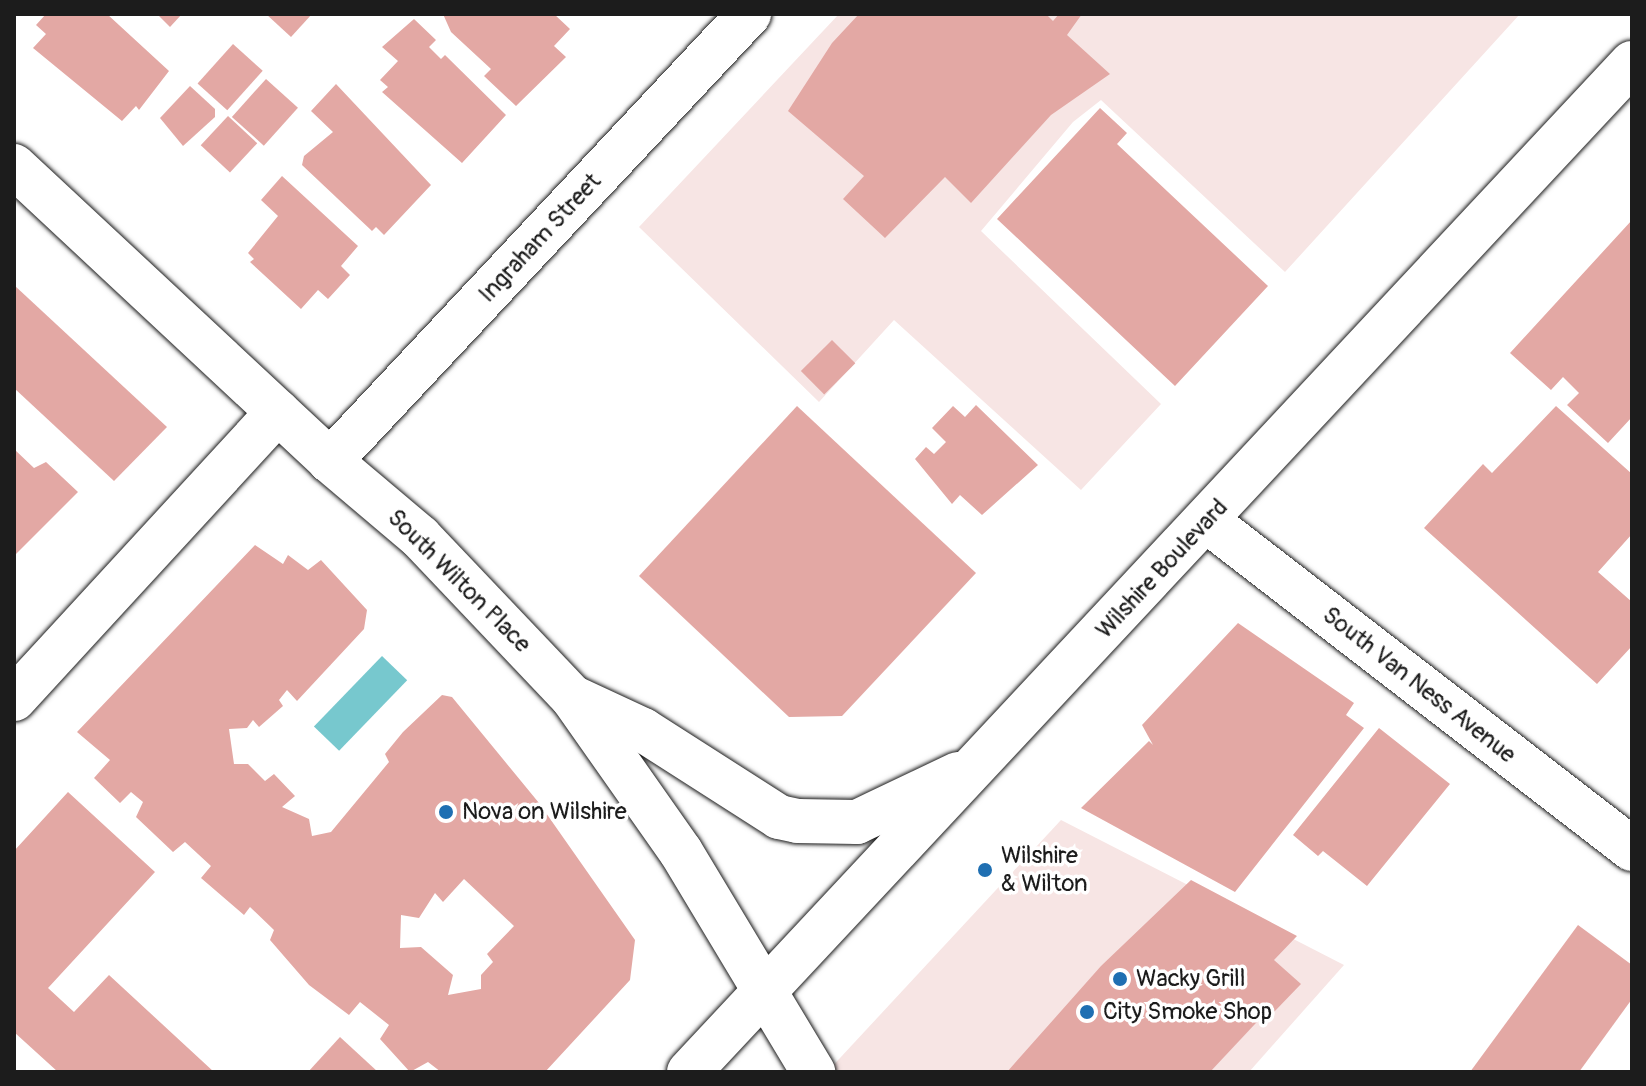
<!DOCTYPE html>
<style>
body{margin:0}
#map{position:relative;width:1646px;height:1086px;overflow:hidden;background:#fff;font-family:Pangolin,sans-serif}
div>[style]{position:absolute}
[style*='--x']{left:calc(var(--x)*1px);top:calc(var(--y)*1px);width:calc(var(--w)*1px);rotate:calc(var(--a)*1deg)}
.built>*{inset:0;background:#f7e5e4}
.water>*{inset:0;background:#77c8ce;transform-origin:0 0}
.building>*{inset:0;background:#e3a8a4;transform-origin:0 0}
.roads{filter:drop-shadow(0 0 2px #1c1c1c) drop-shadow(0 0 2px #1c1c1c)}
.minor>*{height:44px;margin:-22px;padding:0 22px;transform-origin:22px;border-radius:22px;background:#fff}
.major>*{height:44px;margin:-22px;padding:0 22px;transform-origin:22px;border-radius:22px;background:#fff}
.dots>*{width:22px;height:22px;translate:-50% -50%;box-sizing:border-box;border:4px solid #fff;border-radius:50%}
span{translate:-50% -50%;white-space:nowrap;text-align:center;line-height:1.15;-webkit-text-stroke:7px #fff;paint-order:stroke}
.street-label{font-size:24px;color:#1c1c1c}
.poi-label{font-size:24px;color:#1c1c1c}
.left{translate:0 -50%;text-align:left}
.frame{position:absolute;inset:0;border:16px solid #1c1c1c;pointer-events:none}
</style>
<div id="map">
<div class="built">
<div style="clip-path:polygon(839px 14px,1520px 14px,1285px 272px,1101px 100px,1073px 122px,981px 231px,1161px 404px,1081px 490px,894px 320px,819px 402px,639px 227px)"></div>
<div style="clip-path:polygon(1061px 820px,1344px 965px,1249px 1072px,827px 1072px)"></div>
</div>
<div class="water">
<div style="left:382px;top:656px;width:35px;height:98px;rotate:44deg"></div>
</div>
<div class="building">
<div style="clip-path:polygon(46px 14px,107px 14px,169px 71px,139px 110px,136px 106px,122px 121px,33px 48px,46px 34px,36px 25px)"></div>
<div style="clip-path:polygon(157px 14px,182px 14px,170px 27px)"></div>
<div style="clip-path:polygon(266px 14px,312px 14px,291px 37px)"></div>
<div style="clip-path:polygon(443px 14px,554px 14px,570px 29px,554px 46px,566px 57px,516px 106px,484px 76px,491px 69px,451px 32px)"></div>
<div style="clip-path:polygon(859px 14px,1046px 14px,1053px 21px,1059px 14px,1082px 14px,1067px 35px,1110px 74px,1051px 115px,971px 203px,945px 177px,885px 238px,843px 199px,864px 176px,788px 111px,832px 43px)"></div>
<div style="clip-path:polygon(414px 19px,436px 40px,429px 47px,441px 59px,445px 55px,506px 115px,462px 163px,382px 92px,388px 87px,380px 80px,398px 61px,382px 47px)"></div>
<div style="left:233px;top:44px;width:40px;height:53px;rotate:42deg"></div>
<div style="left:266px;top:79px;width:43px;height:51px;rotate:42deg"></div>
<div style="clip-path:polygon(336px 84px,431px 185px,384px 235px,376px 227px,372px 231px,302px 165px,304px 156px,333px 132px,311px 111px)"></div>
<div style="clip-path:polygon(190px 86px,215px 109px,215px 117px,183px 146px,160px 118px)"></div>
<div style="clip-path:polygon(1100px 108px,1127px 133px,1117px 144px,1268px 286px,1175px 386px,997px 219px)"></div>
<div style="left:228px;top:116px;width:40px;height:40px;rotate:43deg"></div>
<div style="clip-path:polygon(282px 176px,358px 246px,341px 266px,350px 275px,328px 299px,318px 290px,301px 309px,250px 262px,254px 259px,248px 253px,278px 216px,261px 200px)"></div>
<div style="clip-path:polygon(1632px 220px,1632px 417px,1608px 443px,1567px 405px,1579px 393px,1563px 377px,1551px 390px,1510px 353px)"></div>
<div style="clip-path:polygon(14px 285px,167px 427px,114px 481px,14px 388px)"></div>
<div style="left:832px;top:340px;width:33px;height:44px;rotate:45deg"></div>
<div style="clip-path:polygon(976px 405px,1038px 465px,982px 515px,960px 495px,952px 504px,915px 459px,926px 447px,934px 454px,946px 442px,932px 428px,953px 406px,965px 417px)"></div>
<div style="clip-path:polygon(797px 406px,976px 573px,842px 716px,789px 717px,639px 576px)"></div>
<div style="clip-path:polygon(1556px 406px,1632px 474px,1632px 534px,1598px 572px,1632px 602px,1632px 646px,1597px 684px,1424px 528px,1483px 464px,1492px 473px)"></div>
<div style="clip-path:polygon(14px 449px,34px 468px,46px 462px,78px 492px,14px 556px)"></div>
<div style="clip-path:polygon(evenodd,255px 545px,283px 564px,288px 555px,308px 570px,321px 560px,367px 610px,364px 629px,297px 701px,287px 690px,279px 700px,283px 706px,259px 727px,253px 720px,247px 728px,229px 729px,234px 764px,248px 764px,265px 781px,274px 774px,295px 796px,282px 807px,309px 819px,312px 836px,331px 832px,389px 762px,385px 754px,403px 732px,442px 695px,452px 697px,539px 803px,635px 940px,630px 980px,545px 1072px,441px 1072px,428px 1062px,410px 1072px,380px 1039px,389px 1025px,360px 1002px,349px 1015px,309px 985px,270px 940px,274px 930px,250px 907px,244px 915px,201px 878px,211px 866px,185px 842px,173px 852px,136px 817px,143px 802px,131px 792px,120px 803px,94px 778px,110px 760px,77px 732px,255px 545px,464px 879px,514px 926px,487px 954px,493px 962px,481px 975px,481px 989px,448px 995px,453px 975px,421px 947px,400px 948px,401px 915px,419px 918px,435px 893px,443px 902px,464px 879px)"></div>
<div style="clip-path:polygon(1238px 623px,1354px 703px,1346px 715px,1364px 728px,1235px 892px,1081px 808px,1149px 741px,1153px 745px,1142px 725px)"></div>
<div style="clip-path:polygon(1379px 728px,1450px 784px,1367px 886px,1323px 851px,1318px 856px,1293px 835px)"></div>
<div style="clip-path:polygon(68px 792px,155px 872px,48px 988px,74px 1012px,109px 975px,214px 1072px,58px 1072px,14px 1032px,14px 851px)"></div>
<div style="clip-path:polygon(1191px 880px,1297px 936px,1274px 960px,1301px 984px,1274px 1012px,1270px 1008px,1210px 1072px,1007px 1072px,1101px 966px)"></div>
<div style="clip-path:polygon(1578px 925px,1632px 965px,1632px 999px,1579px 1072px,1470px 1072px)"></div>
<div style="clip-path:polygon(340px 1037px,378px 1072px,308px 1072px)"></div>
</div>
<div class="roads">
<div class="minor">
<div style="--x:330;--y:461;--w:613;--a:-46.85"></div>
<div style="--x:1207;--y:521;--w:537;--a:37.66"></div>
<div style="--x:14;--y:699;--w:390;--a:-47.4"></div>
</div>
<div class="major">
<div style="--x:14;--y:166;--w:432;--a:43"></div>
<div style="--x:330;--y:461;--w:118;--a:40.2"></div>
<div style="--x:420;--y:537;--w:221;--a:46.5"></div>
<div style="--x:572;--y:697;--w:189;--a:54.9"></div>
<div style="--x:681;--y:852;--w:257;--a:59"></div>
<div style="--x:574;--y:698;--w:76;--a:24.9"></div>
<div style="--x:643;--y:730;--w:161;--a:32.6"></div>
<div style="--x:779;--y:817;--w:19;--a:12"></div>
<div style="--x:798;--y:821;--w:59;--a:1"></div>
<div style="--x:857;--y:822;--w:112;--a:-25.4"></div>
<div style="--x:689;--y:1072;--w:1381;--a:-46.94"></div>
</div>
</div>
<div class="dots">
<div style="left:446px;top:812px;background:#1f6fb2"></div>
<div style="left:985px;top:870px;background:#1f6fb2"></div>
<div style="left:1120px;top:979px;background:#1f6fb2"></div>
<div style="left:1087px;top:1012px;background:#1f6fb2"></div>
</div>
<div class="street-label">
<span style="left:540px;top:238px;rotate:-47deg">Ingraham Street</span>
<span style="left:1162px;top:569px;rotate:-47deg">Wilshire Boulevard</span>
<span style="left:459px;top:581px;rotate:45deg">South Wilton Place</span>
<span style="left:1419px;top:685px;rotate:38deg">South Van Ness Avenue</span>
</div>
<div class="poi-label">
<span class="left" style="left:462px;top:812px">Nova on Wilshire</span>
<span class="left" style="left:1001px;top:870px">Wilshire<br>&amp; Wilton</span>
<span class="left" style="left:1136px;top:979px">Wacky Grill</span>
<span class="left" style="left:1103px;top:1012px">City Smoke Shop</span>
</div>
<div class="frame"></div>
</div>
